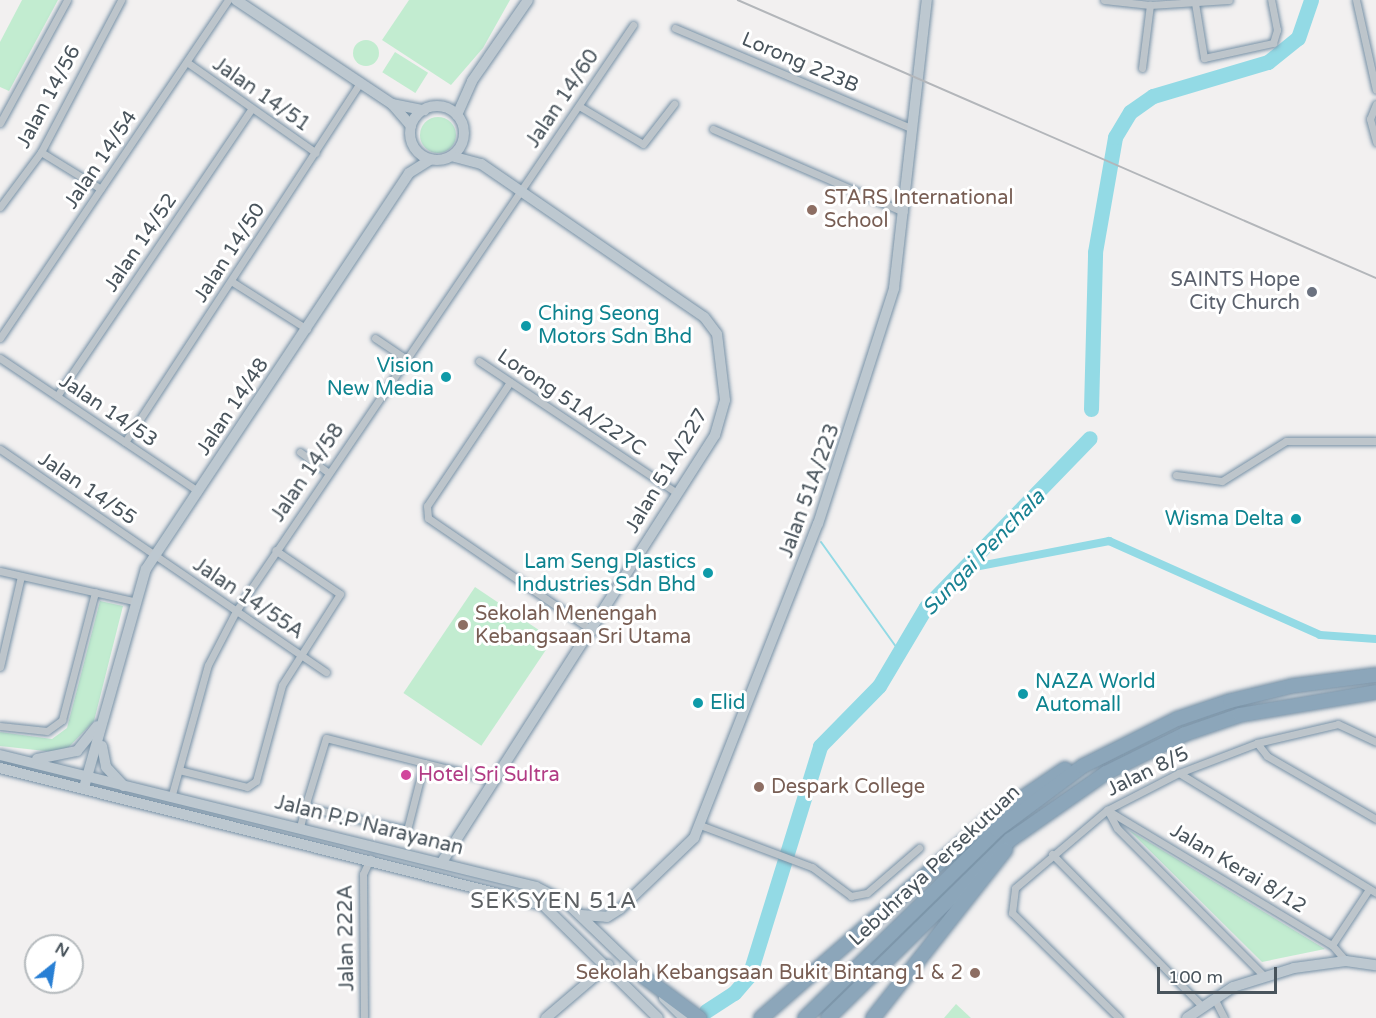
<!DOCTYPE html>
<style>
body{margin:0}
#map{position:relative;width:1376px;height:1018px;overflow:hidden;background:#f2f0f0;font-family:"Varela Round",sans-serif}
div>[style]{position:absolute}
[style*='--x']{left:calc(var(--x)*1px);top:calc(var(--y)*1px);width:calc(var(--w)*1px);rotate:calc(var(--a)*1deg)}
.green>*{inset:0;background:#c2ecd0;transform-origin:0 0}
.round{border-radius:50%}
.stream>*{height:2px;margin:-1px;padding:0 1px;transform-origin:1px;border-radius:1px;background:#93dae5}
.canal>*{height:8px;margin:-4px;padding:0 4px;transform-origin:4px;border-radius:4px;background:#93dae5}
.river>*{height:15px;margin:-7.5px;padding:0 7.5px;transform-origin:7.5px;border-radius:7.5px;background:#93dae5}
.roads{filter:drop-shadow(0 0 2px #7791a6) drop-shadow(0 0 2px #7791a6)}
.street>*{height:7px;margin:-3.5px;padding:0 3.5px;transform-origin:3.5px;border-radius:3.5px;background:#bdc5cb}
.secondary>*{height:10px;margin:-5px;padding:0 5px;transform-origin:5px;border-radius:5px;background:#bdc8d0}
.secondary>.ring{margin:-5px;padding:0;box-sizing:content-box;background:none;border:10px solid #bdc8d0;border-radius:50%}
.highway>*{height:14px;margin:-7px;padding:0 7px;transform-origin:7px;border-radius:7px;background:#8ca6ba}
.tram>*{height:1.5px;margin:-0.75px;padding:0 0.75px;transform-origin:0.75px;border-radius:0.75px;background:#b3b6ba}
.dots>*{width:16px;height:16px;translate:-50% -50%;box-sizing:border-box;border:3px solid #fff;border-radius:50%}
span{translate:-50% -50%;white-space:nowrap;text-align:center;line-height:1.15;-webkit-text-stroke:6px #fff;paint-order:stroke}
.street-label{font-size:20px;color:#49545c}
.education-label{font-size:20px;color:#785e54}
.left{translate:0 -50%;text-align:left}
.right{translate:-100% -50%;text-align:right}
.worship-label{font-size:20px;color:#5b616d}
.culture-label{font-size:20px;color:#0d838f}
.hotel-label{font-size:20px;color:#b23c85}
.water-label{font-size:21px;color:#178192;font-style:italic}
.quarter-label{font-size:22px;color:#5d6164;letter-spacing:1.5px}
.north{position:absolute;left:24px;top:934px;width:60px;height:60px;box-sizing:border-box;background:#fff;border:2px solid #b6bbbe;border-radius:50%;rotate:30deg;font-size:16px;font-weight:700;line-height:24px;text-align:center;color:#49545c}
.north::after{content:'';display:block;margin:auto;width:21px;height:27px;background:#287fd4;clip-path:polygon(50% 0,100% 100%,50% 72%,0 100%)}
.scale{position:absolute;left:1157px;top:967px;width:120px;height:27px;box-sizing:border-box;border:3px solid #49545c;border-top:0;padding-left:8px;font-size:18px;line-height:21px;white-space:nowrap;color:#49545c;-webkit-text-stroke:4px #fff;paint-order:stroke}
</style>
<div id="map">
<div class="green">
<div style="clip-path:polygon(22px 0,58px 0,9px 91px,0 87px,0 42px)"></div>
<div style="clip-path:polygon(409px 0,510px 0,483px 48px,451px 85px,382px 40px)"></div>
<div class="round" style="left:353px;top:40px;width:26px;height:26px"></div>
<div style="left:395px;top:52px;width:39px;height:24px;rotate:32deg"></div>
<div class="round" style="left:420px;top:117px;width:36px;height:36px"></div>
<div style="left:475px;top:587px;width:94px;height:128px;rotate:34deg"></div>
<div style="clip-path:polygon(100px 601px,123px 606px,94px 721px,69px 747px,54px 752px,0 746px,0 732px,52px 739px,67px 728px)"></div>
<div style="clip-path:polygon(1129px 830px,1325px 949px,1262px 962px)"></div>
<div style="clip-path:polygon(956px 1004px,971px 1018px,944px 1018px)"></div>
</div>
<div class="stream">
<div style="--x:821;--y:542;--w:139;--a:54.4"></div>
</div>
<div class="canal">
<div style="--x:964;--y:569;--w:148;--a:-10.9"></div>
<div style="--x:1109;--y:541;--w:231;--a:24"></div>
<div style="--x:1320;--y:635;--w:56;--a:4.1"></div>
</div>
<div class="river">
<div style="--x:1091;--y:409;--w:157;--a:-88.5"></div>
<div style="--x:1095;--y:252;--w:117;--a:-80.1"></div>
<div style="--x:1115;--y:137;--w:29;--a:-59"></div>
<div style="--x:1130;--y:112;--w:28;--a:-35"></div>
<div style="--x:1153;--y:96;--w:120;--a:-16.5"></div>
<div style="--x:1268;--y:62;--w:38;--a:-39"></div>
<div style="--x:1298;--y:38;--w:40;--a:-71.1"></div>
<div style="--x:706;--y:1011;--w:33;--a:-33"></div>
<div style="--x:734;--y:993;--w:23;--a:-49"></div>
<div style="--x:749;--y:976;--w:241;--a:-72.8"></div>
<div style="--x:820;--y:746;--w:84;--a:-45.5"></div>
<div style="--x:879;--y:686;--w:92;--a:-59.3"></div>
<div style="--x:926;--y:607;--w:235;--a:-45.9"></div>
</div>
<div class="roads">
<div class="street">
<div style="--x:1104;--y:0;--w:46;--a:6.2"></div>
<div style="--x:1150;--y:5;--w:79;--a:-3.6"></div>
<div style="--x:1356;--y:0;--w:92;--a:77.5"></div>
<div style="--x:1195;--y:3;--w:56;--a:80.7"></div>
<div style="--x:1204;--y:58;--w:71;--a:-12.3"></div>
<div style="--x:1273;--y:43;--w:14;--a:-73"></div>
<div style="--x:1277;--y:30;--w:31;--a:-101"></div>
<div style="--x:675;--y:28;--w:256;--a:23"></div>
<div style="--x:188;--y:63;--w:156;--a:35.1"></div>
<div style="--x:1142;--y:68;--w:64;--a:-82.8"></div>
<div style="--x:1376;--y:104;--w:16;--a:112"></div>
<div style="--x:1370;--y:119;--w:24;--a:75"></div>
<div style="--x:579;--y:106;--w:74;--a:30.7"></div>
<div style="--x:643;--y:144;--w:51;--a:-52.2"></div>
<div style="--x:0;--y:123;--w:140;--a:-61.4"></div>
<div style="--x:713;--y:129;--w:208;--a:23.5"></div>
<div style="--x:41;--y:152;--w:70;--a:31.7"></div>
<div style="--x:0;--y:207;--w:69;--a:-53.3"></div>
<div style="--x:41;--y:152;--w:172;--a:-62.2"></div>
<div style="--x:231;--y:281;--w:90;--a:32.3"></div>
<div style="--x:0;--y:338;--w:408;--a:-56"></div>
<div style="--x:375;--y:338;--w:37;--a:34"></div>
<div style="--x:0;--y:358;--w:239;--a:33.9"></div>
<div style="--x:479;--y:361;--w:234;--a:33.7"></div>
<div style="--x:510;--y:382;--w:149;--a:123.8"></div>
<div style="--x:427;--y:506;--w:12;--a:85"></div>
<div style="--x:428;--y:518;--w:200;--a:34.4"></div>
<div style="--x:57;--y:396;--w:346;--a:-55.9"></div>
<div style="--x:125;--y:442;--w:430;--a:-56.8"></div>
<div style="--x:0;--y:449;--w:395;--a:34.4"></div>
<div style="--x:300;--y:452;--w:34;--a:36"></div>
<div style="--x:1176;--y:475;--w:46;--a:7.4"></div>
<div style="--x:1222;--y:481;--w:75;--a:-32"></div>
<div style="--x:1286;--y:441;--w:90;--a:0"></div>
<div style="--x:0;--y:571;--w:136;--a:12.7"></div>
<div style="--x:0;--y:667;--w:93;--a:-77"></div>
<div style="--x:0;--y:726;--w:47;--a:6.1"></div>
<div style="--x:47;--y:731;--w:19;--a:-36"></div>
<div style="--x:62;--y:720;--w:132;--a:-75.5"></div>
<div style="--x:326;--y:738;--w:101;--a:14.3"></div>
<div style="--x:424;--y:763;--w:69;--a:104.2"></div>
<div style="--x:407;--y:830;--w:105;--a:-167.3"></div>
<div style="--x:305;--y:807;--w:72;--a:-73.1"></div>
<div style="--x:1257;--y:743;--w:16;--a:52"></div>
<div style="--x:1267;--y:756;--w:126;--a:30"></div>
<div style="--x:424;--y:763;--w:72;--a:13.7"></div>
<div style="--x:179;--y:770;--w:70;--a:14"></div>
<div style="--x:247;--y:787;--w:11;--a:-34"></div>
<div style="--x:256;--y:781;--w:99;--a:-74.8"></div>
<div style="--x:282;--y:685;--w:108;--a:-57.5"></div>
<div style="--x:340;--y:594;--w:78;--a:-145.9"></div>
<div style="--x:1179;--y:773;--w:231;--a:31.3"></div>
<div style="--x:171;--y:798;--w:138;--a:-74.5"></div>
<div style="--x:208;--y:665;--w:61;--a:-62.6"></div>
<div style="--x:236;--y:611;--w:708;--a:-55.88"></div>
<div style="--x:1107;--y:810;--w:262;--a:31"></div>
<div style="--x:1332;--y:945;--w:21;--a:49"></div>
<div style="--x:1108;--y:811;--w:19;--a:62"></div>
<div style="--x:1117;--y:828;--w:210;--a:45.2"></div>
<div style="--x:700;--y:825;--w:120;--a:20.6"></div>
<div style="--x:812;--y:867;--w:49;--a:36.6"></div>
<div style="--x:851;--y:896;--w:16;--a:-11"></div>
<div style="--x:867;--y:893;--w:69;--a:-40.9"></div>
<div style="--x:300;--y:827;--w:21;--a:-76"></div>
<div style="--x:1052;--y:854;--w:214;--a:45.4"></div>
<div style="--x:1332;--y:945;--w:67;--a:-56.5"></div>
<div style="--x:1214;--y:998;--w:22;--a:63"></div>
<div style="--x:364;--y:1018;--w:144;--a:-90.4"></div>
<div style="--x:363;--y:874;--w:17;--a:-65"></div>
<div style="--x:1119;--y:1018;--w:150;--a:-135.5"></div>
<div style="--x:1012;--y:913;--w:25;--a:-83"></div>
<div style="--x:1015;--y:888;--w:121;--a:-40.3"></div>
<div style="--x:1107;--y:810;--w:81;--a:-27.2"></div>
<div style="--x:1179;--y:773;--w:84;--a:-21"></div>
<div style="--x:1257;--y:743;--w:83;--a:-13.2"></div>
<div style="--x:1338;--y:724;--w:42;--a:25.3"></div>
</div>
<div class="secondary">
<div style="--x:236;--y:0;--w:187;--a:33.7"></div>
<div style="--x:392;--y:104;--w:29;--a:49"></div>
<div style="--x:392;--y:104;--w:33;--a:11"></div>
<div class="ring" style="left:410px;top:106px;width:44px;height:44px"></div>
<div style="--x:457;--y:115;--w:37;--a:-66"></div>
<div style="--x:472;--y:81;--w:98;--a:-55.3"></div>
<div style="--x:102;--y:746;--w:21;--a:79"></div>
<div style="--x:106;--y:767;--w:26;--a:47"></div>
<div style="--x:0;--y:755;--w:552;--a:13.83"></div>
<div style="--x:536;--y:887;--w:34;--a:27"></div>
<div style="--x:566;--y:902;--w:115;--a:43.9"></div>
<div style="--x:37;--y:759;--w:41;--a:-11.3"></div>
<div style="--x:77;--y:751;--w:32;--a:-51"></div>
<div style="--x:0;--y:768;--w:560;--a:14.16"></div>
<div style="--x:543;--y:905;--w:161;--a:44.5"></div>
<div style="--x:85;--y:784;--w:223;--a:-74.2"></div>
<div style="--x:146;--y:569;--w:475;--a:-56.4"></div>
<div style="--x:409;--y:173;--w:26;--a:-32"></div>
<div style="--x:442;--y:862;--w:507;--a:-57.41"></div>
<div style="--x:715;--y:435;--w:36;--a:-74"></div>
<div style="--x:725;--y:400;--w:66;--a:-96.9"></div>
<div style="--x:717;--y:334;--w:21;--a:-127"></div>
<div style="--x:704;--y:317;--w:270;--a:-145.5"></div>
<div style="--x:481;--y:164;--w:30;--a:-165"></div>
<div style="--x:581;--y:915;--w:26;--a:4"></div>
<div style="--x:607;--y:917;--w:15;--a:-32"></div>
<div style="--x:620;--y:909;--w:103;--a:-43.8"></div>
<div style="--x:694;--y:838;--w:338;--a:-68.5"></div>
<div style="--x:818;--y:524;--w:248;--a:-72.1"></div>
<div style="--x:894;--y:288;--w:290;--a:-83.5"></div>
<div style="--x:664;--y:998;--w:28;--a:45"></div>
<div style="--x:546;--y:1018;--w:82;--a:-40.5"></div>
<div style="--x:1187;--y:1018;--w:55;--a:-34"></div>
<div style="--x:1233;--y:987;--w:64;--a:-17.3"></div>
<div style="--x:1294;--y:968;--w:52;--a:-7.7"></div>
<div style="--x:1346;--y:961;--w:30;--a:8"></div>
</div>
<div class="highway">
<div style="--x:644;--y:977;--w:69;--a:36.7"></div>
<div style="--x:761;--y:1018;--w:301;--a:-41"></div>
<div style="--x:988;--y:821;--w:93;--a:-34"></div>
<div style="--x:805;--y:1018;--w:269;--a:-44.4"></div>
<div style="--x:997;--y:830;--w:107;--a:-36.7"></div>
<div style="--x:1083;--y:766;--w:105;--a:-26.6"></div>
<div style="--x:1177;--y:719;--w:56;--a:-18.8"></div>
<div style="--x:1230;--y:701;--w:64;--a:-13.6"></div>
<div style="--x:1292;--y:686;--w:85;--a:-7.5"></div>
<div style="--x:828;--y:1018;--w:255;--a:-44.4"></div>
<div style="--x:1010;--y:840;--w:117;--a:-34.9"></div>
<div style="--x:1106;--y:773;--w:88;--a:-26.3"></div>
<div style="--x:1185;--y:734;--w:58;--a:-19.1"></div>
<div style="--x:1240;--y:715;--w:138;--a:-9.6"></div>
<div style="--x:873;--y:1018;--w:214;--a:-51.8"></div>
</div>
</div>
<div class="tram">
<div style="--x:738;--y:0;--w:696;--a:23.54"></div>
</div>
<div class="dots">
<div style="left:812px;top:210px;background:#8d6e63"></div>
<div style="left:1312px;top:292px;background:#6b7280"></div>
<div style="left:526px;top:326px;background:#0f9aa8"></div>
<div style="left:446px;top:377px;background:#0f9aa8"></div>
<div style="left:1296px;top:519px;background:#0f9aa8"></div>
<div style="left:708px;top:573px;background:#0f9aa8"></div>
<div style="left:463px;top:625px;background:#8d6e63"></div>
<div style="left:1023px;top:694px;background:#0f9aa8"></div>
<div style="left:698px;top:703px;background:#0f9aa8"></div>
<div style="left:406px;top:775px;background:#d1479c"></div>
<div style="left:759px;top:787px;background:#8d6e63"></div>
<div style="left:975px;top:973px;background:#8d6e63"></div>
</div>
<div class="street-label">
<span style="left:800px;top:63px;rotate:23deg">Lorong 223B</span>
<span style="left:261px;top:95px;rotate:35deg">Jalan 14/51</span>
<span style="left:49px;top:97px;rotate:-62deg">Jalan 14/56</span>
<span style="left:563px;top:99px;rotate:-56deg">Jalan 14/60</span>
<span style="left:101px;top:160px;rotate:-56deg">Jalan 14/54</span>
<span style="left:141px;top:243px;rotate:-56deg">Jalan 14/52</span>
<span style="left:230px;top:253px;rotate:-57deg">Jalan 14/50</span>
<span style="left:571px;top:403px;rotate:34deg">Lorong 51A/227C</span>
<span style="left:233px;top:407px;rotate:-56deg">Jalan 14/48</span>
<span style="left:108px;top:411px;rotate:34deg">Jalan 14/53</span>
<span style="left:667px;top:471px;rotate:-59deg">Jalan 51A/227</span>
<span style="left:308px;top:473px;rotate:-56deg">Jalan 14/58</span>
<span style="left:87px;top:489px;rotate:34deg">Jalan 14/55</span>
<span style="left:810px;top:491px;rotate:-70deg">Jalan 51A/223</span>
<span style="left:248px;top:599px;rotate:34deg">Jalan 14/55A</span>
<span style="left:1148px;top:772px;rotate:-26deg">Jalan 8/5</span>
<span style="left:369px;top:826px;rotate:14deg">Jalan P.P Narayanan</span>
<span style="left:935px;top:866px;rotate:-43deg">Lebuhraya Persekutuan</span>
<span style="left:1238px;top:869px;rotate:31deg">Jalan Kerai 8/12</span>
<span style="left:347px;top:938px;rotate:-91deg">Jalan 222A</span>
</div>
<div class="education-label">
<span class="left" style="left:824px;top:210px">STARS International<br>School</span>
<span class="left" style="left:475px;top:626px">Sekolah Menengah<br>Kebangsaan Sri Utama</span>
<span class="left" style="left:771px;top:787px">Despark College</span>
<span class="right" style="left:963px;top:973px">Sekolah Kebangsaan Bukit Bintang 1 &amp; 2</span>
</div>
<div class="worship-label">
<span class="right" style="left:1300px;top:292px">SAINTS Hope<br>City Church</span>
</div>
<div class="culture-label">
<span class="left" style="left:538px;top:326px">Ching Seong<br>Motors Sdn Bhd</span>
<span class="right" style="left:434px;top:378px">Vision<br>New Media</span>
<span class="right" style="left:1284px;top:519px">Wisma Delta</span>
<span class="right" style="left:696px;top:574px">Lam Seng Plastics<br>Industries Sdn Bhd</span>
<span class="left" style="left:1035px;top:694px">NAZA World<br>Automall</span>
<span class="left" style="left:710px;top:703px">Elid</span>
</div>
<div class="hotel-label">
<span class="left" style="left:418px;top:775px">Hotel Sri Sultra</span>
</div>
<div class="water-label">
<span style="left:984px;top:553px;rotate:-46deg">Sungai Penchala</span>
</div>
<div class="quarter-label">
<span style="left:554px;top:902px">SEKSYEN 51A</span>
</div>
<div class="north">N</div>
<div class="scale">100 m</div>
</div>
